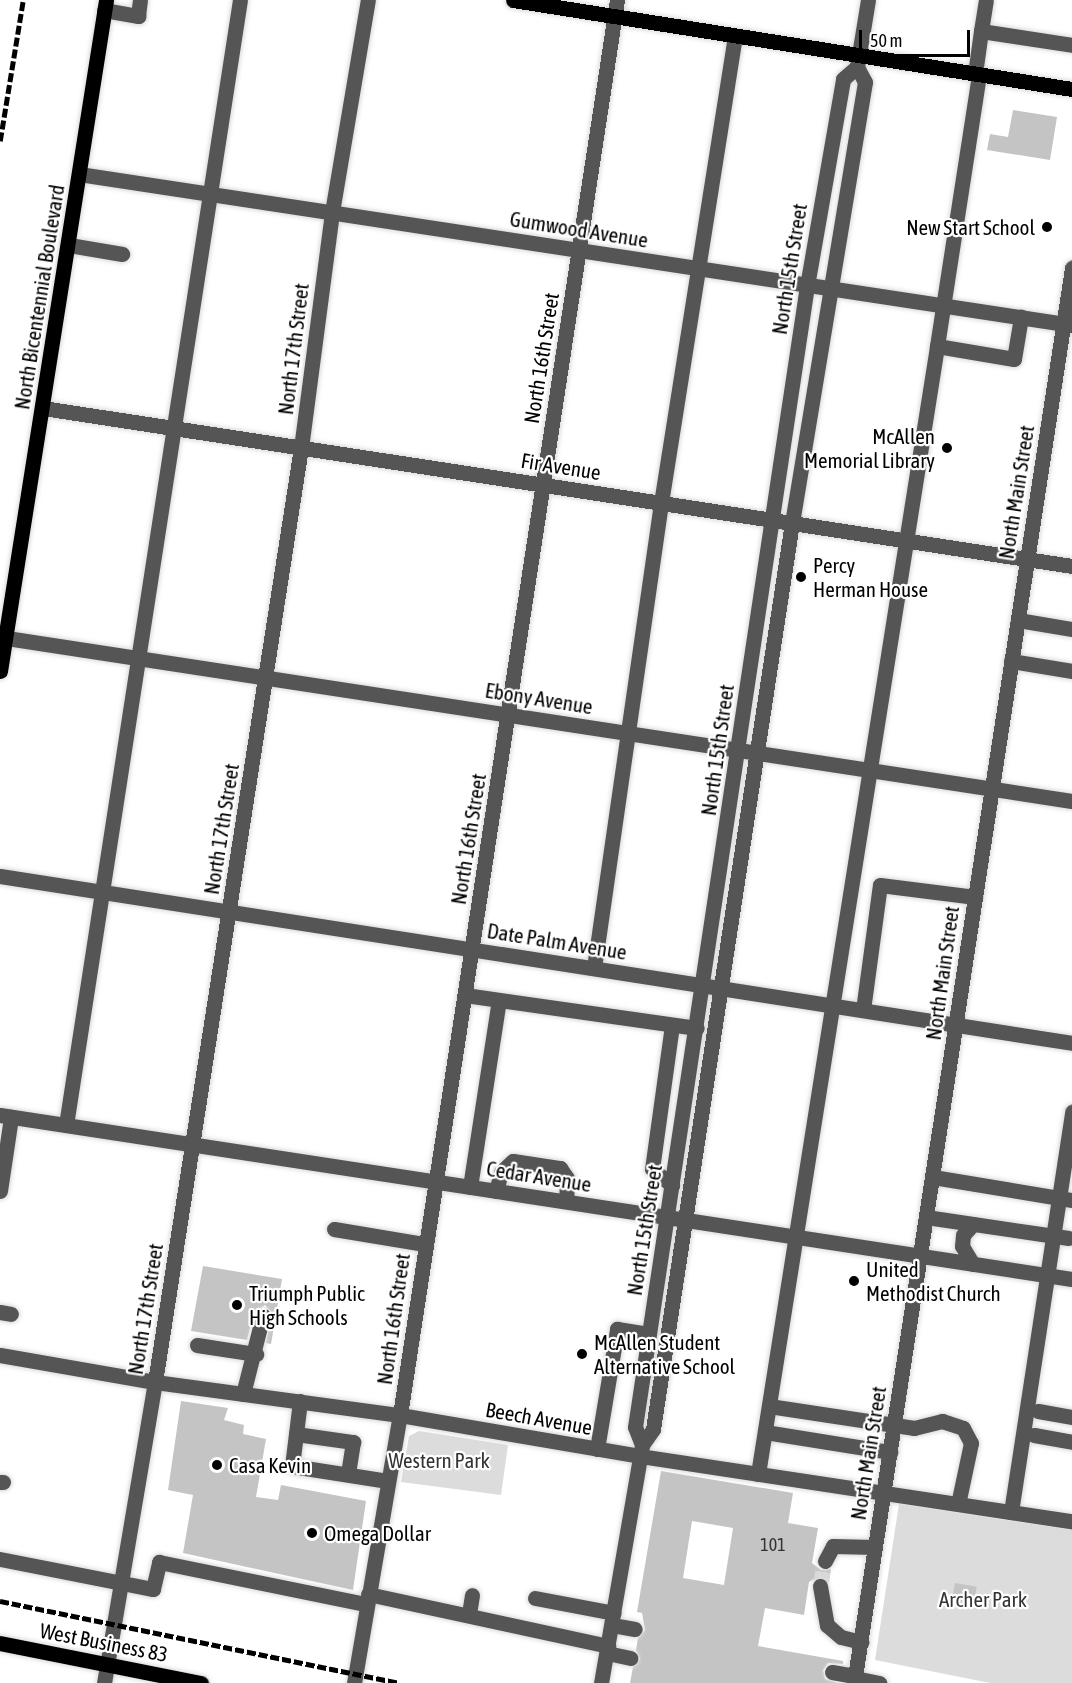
<!DOCTYPE html>
<style>
body{margin:0}
#map{position:relative;width:1072px;height:1683px;overflow:hidden;background:#fff;font-family:"Asap Condensed",sans-serif}
div>[style]{position:absolute}
[style*='--x']{left:calc(var(--x)*1px);top:calc(var(--y)*1px);width:calc(var(--w)*1px);rotate:calc(var(--a)*1deg)}
.green>*{inset:0;background:#dcdcdc}
.building>*{inset:0;background:#c4c4c4;transform-origin:0 0}
.minor-tunnel>*{height:15px;margin-top:-7.5px;transform-origin:0;background:repeating-linear-gradient(90deg,#d9d9d9 0 15px,transparent 0 23px)}
.roads{filter:drop-shadow(0 0 2px #dbdbdb) drop-shadow(0 0 2px #dbdbdb)}
.minor>*{height:15px;margin:-7.5px;padding:0 7.5px;transform-origin:7.5px;border-radius:7.5px;background:#555}
.major>*{height:15px;margin:-7.5px;padding:0 7.5px;transform-origin:7.5px;border-radius:7.5px;background:#000}
.rail>*{height:4.5px;margin-top:-2.25px;transform-origin:0;background:repeating-linear-gradient(90deg,#000 0 9px,transparent 0 12px)}
.dots>*{width:16px;height:16px;translate:-50% -50%;box-sizing:border-box;border:3px solid #fff;border-radius:50%}
span{translate:-50% -50%;white-space:nowrap;text-align:center;line-height:1.15;-webkit-text-stroke:4.5px #fff;paint-order:stroke}
.number-label{font-size:18px;color:#313131}
.number-label span{-webkit-text-stroke-width:0}
.poi-label{font-size:21px;color:#000}
.right{translate:-100% -50%;text-align:right}
.left{translate:0 -50%;text-align:left}
.street-label{font-size:21px;color:#000}
.park-label{font-size:21px;color:#333}
.scale{position:absolute;left:859px;top:30px;width:111px;height:27px;box-sizing:border-box;border:3px solid #000;border-top:0;padding-left:8px;font-size:18px;line-height:21px;white-space:nowrap;color:#000;-webkit-text-stroke:4px #fff;paint-order:stroke}
</style>
<div id="map">
<div class="green">
<div style="clip-path:polygon(419px 1431px,508px 1445px,501px 1495px,401px 1482px,409px 1436px)"></div>
<div style="clip-path:polygon(899px 1504px,1072px 1530px,1072px 1683px,990px 1683px,875px 1660px)"></div>
</div>
<div class="building">
<div style="clip-path:polygon(1013px 110px,1057px 117px,1050px 160px,987px 150px,990px 134px,1008px 137px)"></div>
<div style="clip-path:polygon(203px 1266px,282px 1279px,271px 1344px,266px 1343px,272px 1313px,265px 1305px,254px 1312px,247px 1340px,191px 1331px)"></div>
<div style="clip-path:polygon(181px 1401px,228px 1408px,224px 1420px,244px 1425px,243px 1434px,266px 1439px,256px 1497px,278px 1500px,281px 1485px,366px 1501px,353px 1590px,183px 1553px,193px 1495px,168px 1490px)"></div>
<div style="clip-path:polygon(evenodd,661px 1471px,793px 1493px,788px 1523px,818px 1528px,812px 1563px,821px 1570px,831px 1569px,829px 1582px,819px 1576px,809px 1582px,804px 1615px,765px 1608px,758px 1646px,843px 1661px,843px 1664px,828px 1663px,823px 1670px,825px 1679px,838px 1683px,630px 1683px,633px 1667px,640px 1659px,636px 1650px,638px 1638px,645px 1630px,642px 1613px,637px 1612px,661px 1471px,692px 1521px,733px 1528px,724px 1585px,683px 1578px,692px 1521px)"></div>
<div style="left:955px;top:1583px;width:22px;height:22px;rotate:10deg"></div>
</div>
<div class="minor-tunnel">
<div style="--x:820;--y:1586;--w:25;--a:-79"></div>
</div>
<div class="roads">
<div class="minor">
<div style="--x:104;--y:10;--w:35;--a:10"></div>
<div style="--x:138;--y:16;--w:16;--a:-83"></div>
<div style="--x:981;--y:31;--w:31;--a:-81"></div>
<div style="--x:975;--y:74;--w:43;--a:-82.1"></div>
<div style="--x:981;--y:31;--w:92;--a:8.7"></div>
<div style="--x:79;--y:174;--w:1004;--a:8.65"></div>
<div style="--x:69;--y:245;--w:54;--a:9.6"></div>
<div style="--x:937;--y:346;--w:275;--a:-81.2"></div>
<div style="--x:43;--y:408;--w:1041;--a:8.73"></div>
<div style="--x:1018;--y:620;--w:55;--a:9.5"></div>
<div style="--x:0;--y:637;--w:1084;--a:8.7"></div>
<div style="--x:1011;--y:661;--w:62;--a:9.3"></div>
<div style="--x:0;--y:876;--w:1085;--a:8.85"></div>
<div style="--x:594;--y:968;--w:470;--a:-81.8"></div>
<div style="--x:661;--y:503;--w:473;--a:-81"></div>
<div style="--x:465;--y:995;--w:234;--a:8.1"></div>
<div style="--x:863;--y:1010;--w:126;--a:-82.3"></div>
<div style="--x:880;--y:885;--w:96;--a:7.2"></div>
<div style="--x:672;--y:1025;--w:145;--a:97.9"></div>
<div style="--x:652;--y:1169;--w:26;--a:39"></div>
<div style="--x:0;--y:1115;--w:1084;--a:8.7"></div>
<div style="--x:66;--y:1125;--w:1138;--a:-81.21"></div>
<div style="--x:933;--y:1177;--w:141;--a:9.4"></div>
<div style="--x:470;--y:1187;--w:189;--a:-81.2"></div>
<div style="--x:0;--y:1191;--w:75;--a:-81.5"></div>
<div style="--x:496;--y:1191;--w:20;--a:-75"></div>
<div style="--x:501;--y:1172;--w:16;--a:-43"></div>
<div style="--x:513;--y:1161;--w:48;--a:8.5"></div>
<div style="--x:560;--y:1168;--w:12;--a:55"></div>
<div style="--x:567;--y:1178;--w:23;--a:92"></div>
<div style="--x:926;--y:1217;--w:144;--a:8.4"></div>
<div style="--x:973;--y:1224;--w:15;--a:132"></div>
<div style="--x:963;--y:1235;--w:11;--a:95"></div>
<div style="--x:962;--y:1246;--w:21;--a:59"></div>
<div style="--x:334;--y:1229;--w:92;--a:9.4"></div>
<div style="--x:0;--y:1312;--w:11;--a:10"></div>
<div style="--x:197;--y:1345;--w:60;--a:8.7"></div>
<div style="--x:0;--y:1355;--w:157;--a:9.9"></div>
<div style="--x:155;--y:1382;--w:247;--a:7.7"></div>
<div style="--x:400;--y:1415;--w:243;--a:9.7"></div>
<div style="--x:640;--y:1456;--w:437;--a:8.6"></div>
<div style="--x:243;--y:1394;--w:81;--a:-75.8"></div>
<div style="--x:300;--y:1401;--w:65;--a:97"></div>
<div style="--x:292;--y:1466;--w:97;--a:8.9"></div>
<div style="--x:769;--y:1406;--w:147;--a:8.6"></div>
<div style="--x:914;--y:1428;--w:29;--a:-14"></div>
<div style="--x:942;--y:1421;--w:22;--a:18"></div>
<div style="--x:963;--y:1428;--w:17;--a:62"></div>
<div style="--x:971;--y:1443;--w:62;--a:102"></div>
<div style="--x:1038;--y:1411;--w:35;--a:10"></div>
<div style="--x:765;--y:1432;--w:127;--a:9.1"></div>
<div style="--x:296;--y:1434;--w:58;--a:8"></div>
<div style="--x:353;--y:1442;--w:32;--a:99"></div>
<div style="--x:1034;--y:1435;--w:39;--a:10"></div>
<div style="--x:642;--y:1445;--w:19;--a:-111"></div>
<div style="--x:635;--y:1427;--w:1154;--a:-81.43"></div>
<div style="--x:807;--y:286;--w:210;--a:-80.1"></div>
<div style="--x:843;--y:79;--w:18;--a:-41"></div>
<div style="--x:597;--y:1449;--w:122;--a:-80.5"></div>
<div style="--x:617;--y:1329;--w:32;--a:9"></div>
<div style="--x:758;--y:1474;--w:1142;--a:-80.98"></div>
<div style="--x:937;--y:346;--w:78;--a:9.6"></div>
<div style="--x:1014;--y:359;--w:43;--a:-80.5"></div>
<div style="--x:0;--y:1482;--w:3;--a:0"></div>
<div style="--x:1011;--y:1512;--w:405;--a:-81.3"></div>
<div style="--x:0;--y:1559;--w:156;--a:11.1"></div>
<div style="--x:153;--y:1589;--w:28;--a:-77"></div>
<div style="--x:159;--y:1562;--w:211;--a:11.5"></div>
<div style="--x:825;--y:1561;--w:17;--a:-62"></div>
<div style="--x:833;--y:1546;--w:42;--a:1.4"></div>
<div style="--x:820;--y:1586;--w:40;--a:80"></div>
<div style="--x:827;--y:1625;--w:18;--a:41"></div>
<div style="--x:841;--y:1637;--w:21;--a:14"></div>
<div style="--x:368;--y:1594;--w:246;--a:12.2"></div>
<div style="--x:535;--y:1598;--w:80;--a:10.8"></div>
<div style="--x:469;--y:1614;--w:19;--a:-81"></div>
<div style="--x:612;--y:1625;--w:23;--a:10"></div>
<div style="--x:607;--y:1653;--w:24;--a:12"></div>
<div style="--x:832;--y:1672;--w:23;--a:10"></div>
<div style="--x:855;--y:1678;--w:25;--a:12"></div>
<div style="--x:104;--y:1683;--w:305;--a:-80.4"></div>
<div style="--x:155;--y:1382;--w:945;--a:-81.12"></div>
<div style="--x:301;--y:448;--w:238;--a:-82.5"></div>
<div style="--x:332;--y:212;--w:215;--a:-80.4"></div>
<div style="--x:354;--y:1683;--w:272;--a:-80.3"></div>
<div style="--x:400;--y:1415;--w:1432;--a:-81.28"></div>
<div style="--x:601;--y:1683;--w:242;--a:-80.2"></div>
<div style="--x:642;--y:1445;--w:19;--a:-55"></div>
<div style="--x:653;--y:1429;--w:917;--a:-81.28"></div>
<div style="--x:792;--y:523;--w:447;--a:-80.6"></div>
<div style="--x:865;--y:82;--w:17;--a:-118"></div>
<div style="--x:857;--y:67;--w:68;--a:-80.7"></div>
<div style="--x:854;--y:1683;--w:1432;--a:-81.24"></div>
</div>
<div class="major">
<div style="--x:513;--y:0;--w:566;--a:9.05"></div>
<div style="--x:0;--y:671;--w:679;--a:-81.02"></div>
<div style="--x:0;--y:1643;--w:205;--a:11.3"></div>
</div>
</div>
<div class="rail">
<div style="--x:0;--y:141;--w:143;--a:-80.7"></div>
<div style="--x:0;--y:1601;--w:408;--a:11.6"></div>
</div>
<div class="dots">
<div style="left:1047px;top:227px;background:#000"></div>
<div style="left:947px;top:448px;background:#000"></div>
<div style="left:801px;top:577px;background:#000"></div>
<div style="left:854px;top:1281px;background:#000"></div>
<div style="left:237px;top:1305px;background:#000"></div>
<div style="left:582px;top:1354px;background:#000"></div>
<div style="left:217px;top:1465px;background:#000"></div>
<div style="left:312px;top:1533px;background:#000"></div>
</div>
<div class="number-label">
<span style="left:773px;top:1545px">101</span>
</div>
<div class="poi-label">
<span class="right" style="left:1035px;top:227px">New Start School</span>
<span class="right" style="left:935px;top:448px">McAllen<br>Memorial Library</span>
<span class="left" style="left:813px;top:577px">Percy<br>Herman House</span>
<span class="left" style="left:866px;top:1281px">United<br>Methodist Church</span>
<span class="left" style="left:249px;top:1305px">Triumph Public<br>High Schools</span>
<span class="left" style="left:594px;top:1354px">McAllen Student<br>Alternative School</span>
<span class="left" style="left:229px;top:1465px">Casa Kevin</span>
<span class="left" style="left:324px;top:1533px">Omega Dollar</span>
</div>
<div class="street-label">
<span style="left:579px;top:229px;rotate:9deg">Gumwood Avenue</span>
<span style="left:789px;top:269px;rotate:-81deg">North 15th Street</span>
<span style="left:39px;top:297px;rotate:-81deg">North Bicentennial Boulevard</span>
<span style="left:293px;top:349px;rotate:-83deg">North 17th Street</span>
<span style="left:541px;top:358px;rotate:-81deg">North 16th Street</span>
<span style="left:561px;top:466px;rotate:9deg">Fir Avenue</span>
<span style="left:1016px;top:492px;rotate:-81deg">North Main Street</span>
<span style="left:539px;top:698px;rotate:9deg">Ebony Avenue</span>
<span style="left:717px;top:750px;rotate:-82deg">North 15th Street</span>
<span style="left:221px;top:829px;rotate:-81deg">North 17th Street</span>
<span style="left:468px;top:839px;rotate:-81deg">North 16th Street</span>
<span style="left:557px;top:941px;rotate:9deg">Date Palm Avenue</span>
<span style="left:942px;top:973px;rotate:-82deg">North Main Street</span>
<span style="left:539px;top:1176px;rotate:9deg">Cedar Avenue</span>
<span style="left:644px;top:1230px;rotate:-81deg">North 15th Street</span>
<span style="left:145px;top:1309px;rotate:-81deg">North 17th Street</span>
<span style="left:393px;top:1319px;rotate:-82deg">North 16th Street</span>
<span style="left:539px;top:1418px;rotate:10deg">Beech Avenue</span>
<span style="left:868px;top:1453px;rotate:-81deg">North Main Street</span>
<span style="left:104px;top:1642px;rotate:11deg">West Business 83</span>
</div>
<div class="park-label">
<span style="left:439px;top:1460px">Western Park</span>
<span style="left:983px;top:1599px">Archer Park</span>
</div>
<div class="scale">50 m</div>
</div>
